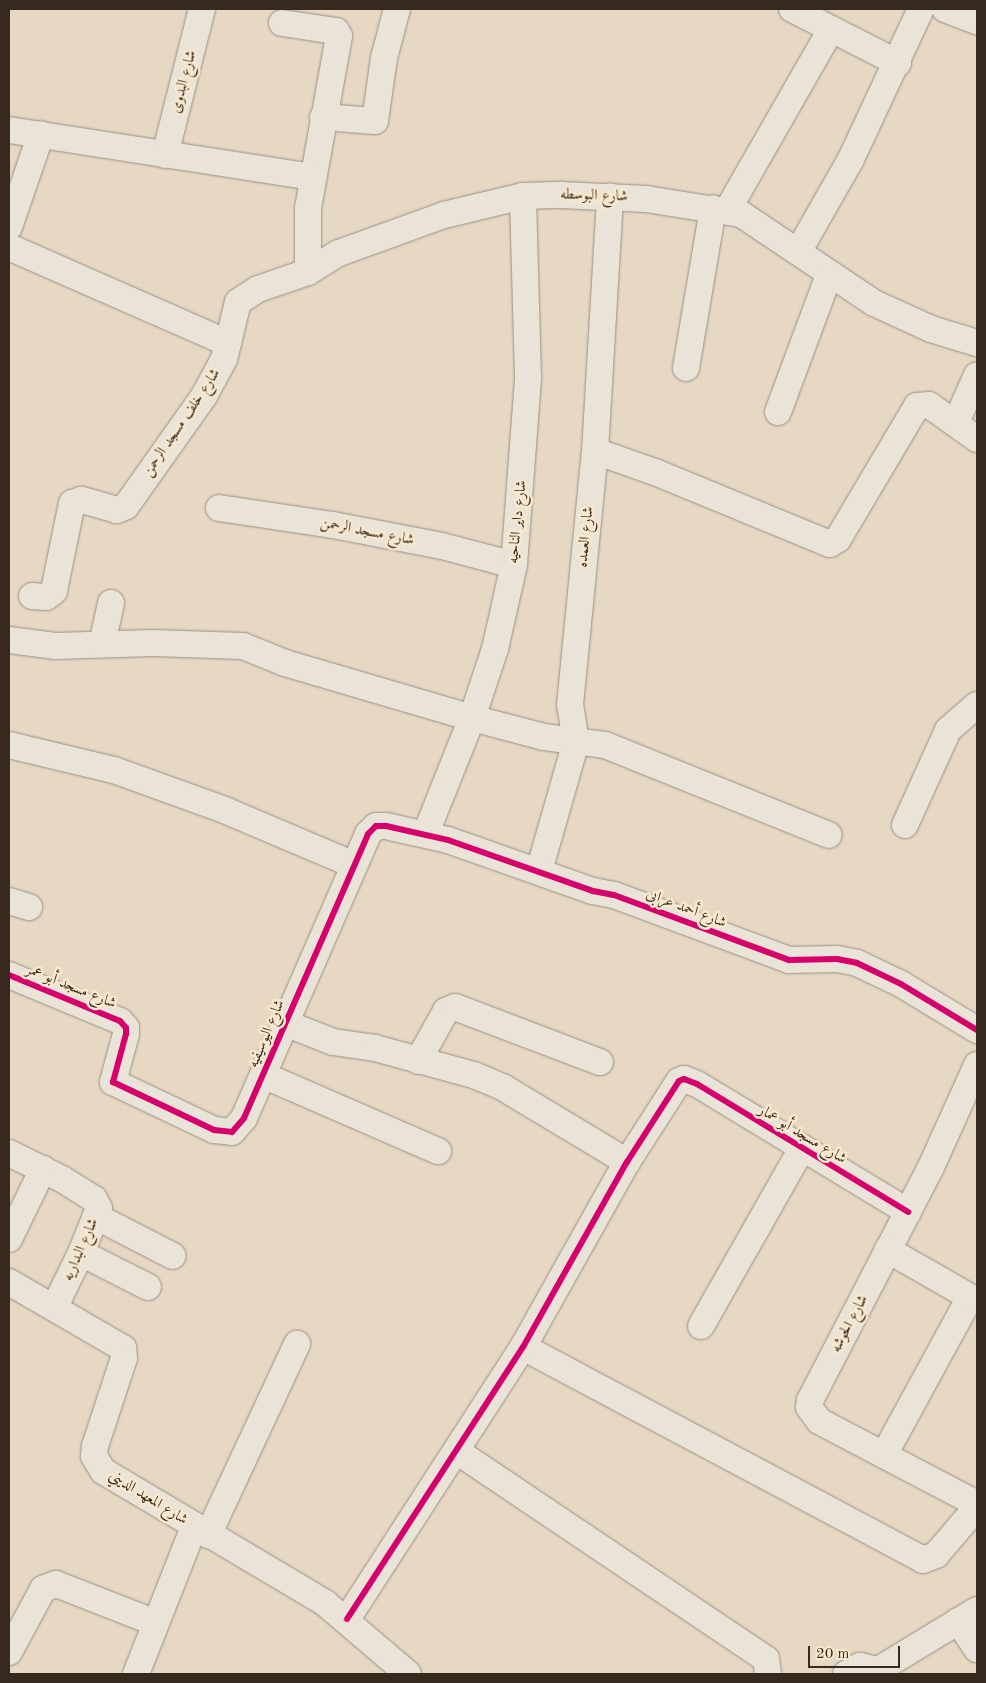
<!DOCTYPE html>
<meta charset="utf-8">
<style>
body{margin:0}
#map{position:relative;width:986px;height:1683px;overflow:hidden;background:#e6d8c2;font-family:"Old Standard TT",Amiri,serif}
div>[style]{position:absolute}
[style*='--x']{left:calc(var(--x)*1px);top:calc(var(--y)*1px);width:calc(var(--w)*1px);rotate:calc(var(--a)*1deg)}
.roads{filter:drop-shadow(0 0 1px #9a9083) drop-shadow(0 0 1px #9a9083)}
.street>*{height:26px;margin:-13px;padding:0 13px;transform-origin:13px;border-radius:13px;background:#e9e3d8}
.cycleway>*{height:6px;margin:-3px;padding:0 3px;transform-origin:3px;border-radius:3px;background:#d6006c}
span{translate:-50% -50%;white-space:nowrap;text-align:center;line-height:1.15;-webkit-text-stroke:5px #f8e8ce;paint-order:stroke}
.street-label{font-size:15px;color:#38291f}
.frame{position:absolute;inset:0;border:10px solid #38291f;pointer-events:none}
.scale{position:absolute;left:808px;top:1646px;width:92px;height:22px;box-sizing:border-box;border:2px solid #38291f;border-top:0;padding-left:6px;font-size:15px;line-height:18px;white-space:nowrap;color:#38291f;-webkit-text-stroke:4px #f8e8ce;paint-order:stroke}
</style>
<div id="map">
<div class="roads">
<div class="street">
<div style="--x:792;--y:9;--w:119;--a:27"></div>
<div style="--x:945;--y:9;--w:34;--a:21"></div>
<div style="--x:282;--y:23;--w:55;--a:8.4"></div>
<div style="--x:336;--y:31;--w:6;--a:59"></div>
<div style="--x:339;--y:36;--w:175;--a:100.2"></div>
<div style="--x:308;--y:208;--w:64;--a:90"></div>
<div style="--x:323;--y:117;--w:52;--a:4.4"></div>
<div style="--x:375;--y:121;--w:64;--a:-81.9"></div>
<div style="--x:384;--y:58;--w:51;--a:-75.1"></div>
<div style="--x:9;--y:130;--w:308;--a:8.8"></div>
<div style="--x:165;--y:155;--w:151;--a:-75.8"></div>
<div style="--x:727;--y:211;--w:207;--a:-60.2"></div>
<div style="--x:9;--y:227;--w:98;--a:-71"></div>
<div style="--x:9;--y:247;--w:239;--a:23.7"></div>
<div style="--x:228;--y:343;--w:16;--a:104"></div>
<div style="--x:224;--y:359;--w:42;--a:118.4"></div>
<div style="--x:204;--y:396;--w:135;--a:125.3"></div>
<div style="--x:126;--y:506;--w:10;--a:156"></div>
<div style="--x:117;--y:510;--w:37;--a:-164"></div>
<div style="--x:81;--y:500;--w:9;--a:162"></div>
<div style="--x:72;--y:503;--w:90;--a:101.6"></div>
<div style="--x:54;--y:591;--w:10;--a:143"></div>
<div style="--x:46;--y:597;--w:14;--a:-176"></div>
<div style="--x:798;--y:252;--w:107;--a:-60.3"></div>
<div style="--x:851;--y:159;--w:166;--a:-65"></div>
<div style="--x:228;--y:343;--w:42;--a:-76.3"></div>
<div style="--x:238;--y:302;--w:24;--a:-33"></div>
<div style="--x:258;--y:289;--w:53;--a:-18.8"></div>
<div style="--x:308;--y:272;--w:36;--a:-32"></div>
<div style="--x:339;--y:253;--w:112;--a:-19.9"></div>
<div style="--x:444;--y:215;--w:81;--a:-13.5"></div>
<div style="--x:523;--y:196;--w:38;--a:-2"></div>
<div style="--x:561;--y:195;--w:85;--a:2.7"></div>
<div style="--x:646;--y:199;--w:96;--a:9"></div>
<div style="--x:741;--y:214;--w:160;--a:33.8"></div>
<div style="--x:874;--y:303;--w:63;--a:24.5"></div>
<div style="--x:931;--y:329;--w:48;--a:16.9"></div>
<div style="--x:686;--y:368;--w:162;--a:-80.4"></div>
<div style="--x:778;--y:412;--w:146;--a:-69.6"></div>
<div style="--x:956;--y:422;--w:51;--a:-65.9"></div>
<div style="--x:595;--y:451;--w:64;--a:19.3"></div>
<div style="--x:655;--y:472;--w:189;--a:22.4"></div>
<div style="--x:830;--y:544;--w:9;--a:-32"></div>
<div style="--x:838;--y:539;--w:155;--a:-59.3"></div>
<div style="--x:917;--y:406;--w:12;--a:-5"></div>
<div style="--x:929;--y:405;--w:59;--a:35.3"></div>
<div style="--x:219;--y:508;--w:115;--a:8.5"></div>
<div style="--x:333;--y:525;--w:111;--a:10.9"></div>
<div style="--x:442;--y:546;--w:74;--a:14.8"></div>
<div style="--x:9;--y:640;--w:46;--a:7.4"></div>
<div style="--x:55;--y:646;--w:98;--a:-1.8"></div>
<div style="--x:153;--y:643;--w:90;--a:1.9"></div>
<div style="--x:243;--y:646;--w:45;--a:22"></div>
<div style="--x:285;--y:663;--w:195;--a:16.4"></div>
<div style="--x:472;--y:718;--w:74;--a:14.8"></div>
<div style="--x:544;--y:737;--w:62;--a:7.5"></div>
<div style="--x:605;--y:745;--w:241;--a:21.9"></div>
<div style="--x:102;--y:644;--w:42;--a:-77.6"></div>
<div style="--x:9;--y:745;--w:108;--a:13.4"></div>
<div style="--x:114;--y:770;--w:120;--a:19.9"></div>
<div style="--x:227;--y:811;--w:138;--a:23"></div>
<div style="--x:905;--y:825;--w:104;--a:-65.6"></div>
<div style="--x:948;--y:730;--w:38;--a:-41"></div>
<div style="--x:426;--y:833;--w:124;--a:-68.2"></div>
<div style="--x:472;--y:718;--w:73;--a:-71.6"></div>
<div style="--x:495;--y:649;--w:86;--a:-77.3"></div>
<div style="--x:514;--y:565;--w:189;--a:-85.7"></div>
<div style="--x:528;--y:377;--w:181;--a:-91.6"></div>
<div style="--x:539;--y:871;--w:134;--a:-74"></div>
<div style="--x:576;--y:742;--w:37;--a:-99"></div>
<div style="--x:570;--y:705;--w:255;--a:-84.4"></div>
<div style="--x:595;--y:451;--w:255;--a:-86.6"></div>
<div style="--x:9;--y:901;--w:21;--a:17"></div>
<div style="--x:9;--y:975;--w:120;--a:22.5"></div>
<div style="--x:120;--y:1021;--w:9;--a:49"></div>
<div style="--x:126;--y:1028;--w:6;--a:90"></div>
<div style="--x:126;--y:1034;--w:50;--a:105.2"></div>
<div style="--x:113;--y:1082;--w:112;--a:25.4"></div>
<div style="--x:214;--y:1130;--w:18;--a:6"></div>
<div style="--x:232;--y:1132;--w:18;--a:-49"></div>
<div style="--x:244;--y:1118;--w:310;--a:-66.4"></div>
<div style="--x:368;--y:834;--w:11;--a:-45"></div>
<div style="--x:376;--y:826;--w:10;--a:0"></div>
<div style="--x:386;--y:826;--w:64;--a:12.7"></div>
<div style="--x:448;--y:840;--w:154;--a:19.4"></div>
<div style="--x:593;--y:891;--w:21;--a:11"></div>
<div style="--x:614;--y:895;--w:187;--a:20.4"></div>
<div style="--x:789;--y:960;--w:48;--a:-1.2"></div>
<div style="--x:837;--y:959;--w:20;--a:11"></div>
<div style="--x:857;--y:963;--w:49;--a:25.5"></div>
<div style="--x:901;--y:984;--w:89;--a:31.2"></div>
<div style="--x:285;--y:1023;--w:52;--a:21.6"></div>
<div style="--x:333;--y:1042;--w:42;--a:8.1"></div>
<div style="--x:375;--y:1048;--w:103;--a:15.3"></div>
<div style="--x:474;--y:1075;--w:33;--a:23"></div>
<div style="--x:504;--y:1088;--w:144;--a:31"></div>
<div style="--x:418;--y:1061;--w:57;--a:-60.8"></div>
<div style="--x:446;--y:1011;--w:10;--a:-24"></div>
<div style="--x:455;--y:1007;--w:155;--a:20.8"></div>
<div style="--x:977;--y:1065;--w:112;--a:114.3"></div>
<div style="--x:931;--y:1167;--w:263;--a:117.4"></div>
<div style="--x:810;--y:1400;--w:7;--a:98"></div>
<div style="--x:809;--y:1407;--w:17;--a:54"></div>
<div style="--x:819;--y:1421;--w:178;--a:27.7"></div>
<div style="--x:263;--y:1075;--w:191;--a:23.5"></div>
<div style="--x:9;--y:1153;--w:59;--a:26.1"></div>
<div style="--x:62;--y:1179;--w:38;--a:32"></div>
<div style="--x:94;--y:1199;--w:10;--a:61"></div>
<div style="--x:99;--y:1208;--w:48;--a:111.8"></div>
<div style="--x:81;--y:1253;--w:61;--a:116.1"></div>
<div style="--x:97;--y:1217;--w:85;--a:27.2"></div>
<div style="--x:9;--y:1239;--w:78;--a:-64.1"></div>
<div style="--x:81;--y:1253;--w:75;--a:26.9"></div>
<div style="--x:9;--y:1282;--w:132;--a:30.1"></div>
<div style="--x:123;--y:1348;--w:10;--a:84"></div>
<div style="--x:124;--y:1358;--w:93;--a:108.2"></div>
<div style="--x:95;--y:1446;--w:10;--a:96"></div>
<div style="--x:94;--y:1456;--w:17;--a:59"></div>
<div style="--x:103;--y:1471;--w:258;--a:30.7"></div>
<div style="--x:325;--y:1603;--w:109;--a:40.5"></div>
<div style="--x:701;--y:1326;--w:202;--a:-60.4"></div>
<div style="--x:523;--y:1347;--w:453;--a:28"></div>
<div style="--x:923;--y:1560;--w:14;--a:-21"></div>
<div style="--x:936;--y:1555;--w:63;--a:-49.5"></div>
<div style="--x:458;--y:1452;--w:371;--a:33.9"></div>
<div style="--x:766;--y:1659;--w:15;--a:82"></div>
<div style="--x:884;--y:1455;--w:180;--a:-61.4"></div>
<div style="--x:970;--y:1297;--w:95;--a:-150.2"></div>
<div style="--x:208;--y:1535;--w:211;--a:-65"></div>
<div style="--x:347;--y:1619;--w:324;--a:-57.1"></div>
<div style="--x:523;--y:1347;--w:212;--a:-60.7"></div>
<div style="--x:627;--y:1162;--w:96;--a:-57.3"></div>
<div style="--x:679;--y:1081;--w:5;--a:-22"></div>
<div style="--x:684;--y:1079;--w:14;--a:21"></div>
<div style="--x:697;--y:1084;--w:247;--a:31.2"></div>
<div style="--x:958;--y:1621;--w:34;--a:56"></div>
<div style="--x:9;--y:1652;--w:72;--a:-61.6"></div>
<div style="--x:43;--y:1589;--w:14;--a:-21"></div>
<div style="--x:56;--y:1584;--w:107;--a:21.3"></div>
<div style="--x:136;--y:1674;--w:158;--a:-68.5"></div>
<div style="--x:846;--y:1674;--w:16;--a:-30"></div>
<div style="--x:860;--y:1666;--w:18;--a:13"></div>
<div style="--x:878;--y:1670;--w:116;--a:-31.2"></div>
</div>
</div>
<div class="cycleway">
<div style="--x:9;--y:975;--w:120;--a:22.5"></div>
<div style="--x:120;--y:1021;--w:9;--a:49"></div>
<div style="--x:126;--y:1028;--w:6;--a:90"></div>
<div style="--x:126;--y:1034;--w:50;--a:105.2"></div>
<div style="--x:113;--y:1082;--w:112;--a:25.4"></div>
<div style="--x:214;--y:1130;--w:18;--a:6"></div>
<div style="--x:232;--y:1132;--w:18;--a:-49"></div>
<div style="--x:244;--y:1118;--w:310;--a:-66.4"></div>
<div style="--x:368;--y:834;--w:11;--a:-45"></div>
<div style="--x:376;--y:826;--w:10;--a:0"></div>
<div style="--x:386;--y:826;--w:64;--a:12.7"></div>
<div style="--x:448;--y:840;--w:154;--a:19.4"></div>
<div style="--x:593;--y:891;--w:21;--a:11"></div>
<div style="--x:614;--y:895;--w:187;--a:20.4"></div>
<div style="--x:789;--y:960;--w:48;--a:-1.2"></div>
<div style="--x:837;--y:959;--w:20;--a:11"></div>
<div style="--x:857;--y:963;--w:49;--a:25.5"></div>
<div style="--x:901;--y:984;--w:89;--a:31.2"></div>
<div style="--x:347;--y:1619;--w:324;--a:-57.1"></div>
<div style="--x:523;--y:1347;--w:212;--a:-60.7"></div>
<div style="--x:627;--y:1162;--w:96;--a:-57.3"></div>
<div style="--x:679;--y:1081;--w:5;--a:-22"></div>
<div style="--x:684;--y:1079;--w:14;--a:21"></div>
<div style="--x:697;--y:1084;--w:247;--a:31.2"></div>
</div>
<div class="street-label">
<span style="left:184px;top:82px;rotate:-75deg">شارع البدوى</span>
<span style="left:594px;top:196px;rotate:2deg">شارع البوسطه</span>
<span style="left:182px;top:423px;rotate:-56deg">شارع خلف مسجد الرحمن</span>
<span style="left:518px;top:522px;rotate:-84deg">شارع داير الناحيه</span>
<span style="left:367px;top:532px;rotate:11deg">شارع مسجد الرحمن</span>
<span style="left:586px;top:537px;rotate:-84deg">شارع العمده</span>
<span style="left:686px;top:909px;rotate:21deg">شارع أحمد عرابى</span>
<span style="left:71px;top:987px;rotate:22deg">شارع مسجد أبو عمر</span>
<span style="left:267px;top:1034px;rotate:-67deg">شارع اليوسيفيه</span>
<span style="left:802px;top:1135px;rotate:31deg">شارع مسجد أبو عمار</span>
<span style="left:81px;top:1250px;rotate:-66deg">شارع البداريه</span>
<span style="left:850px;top:1324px;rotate:-62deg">شارع الحوشه</span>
<span style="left:148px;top:1498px;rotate:32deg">شارع المعهد الديني</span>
</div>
<div class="frame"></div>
<div class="scale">20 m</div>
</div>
